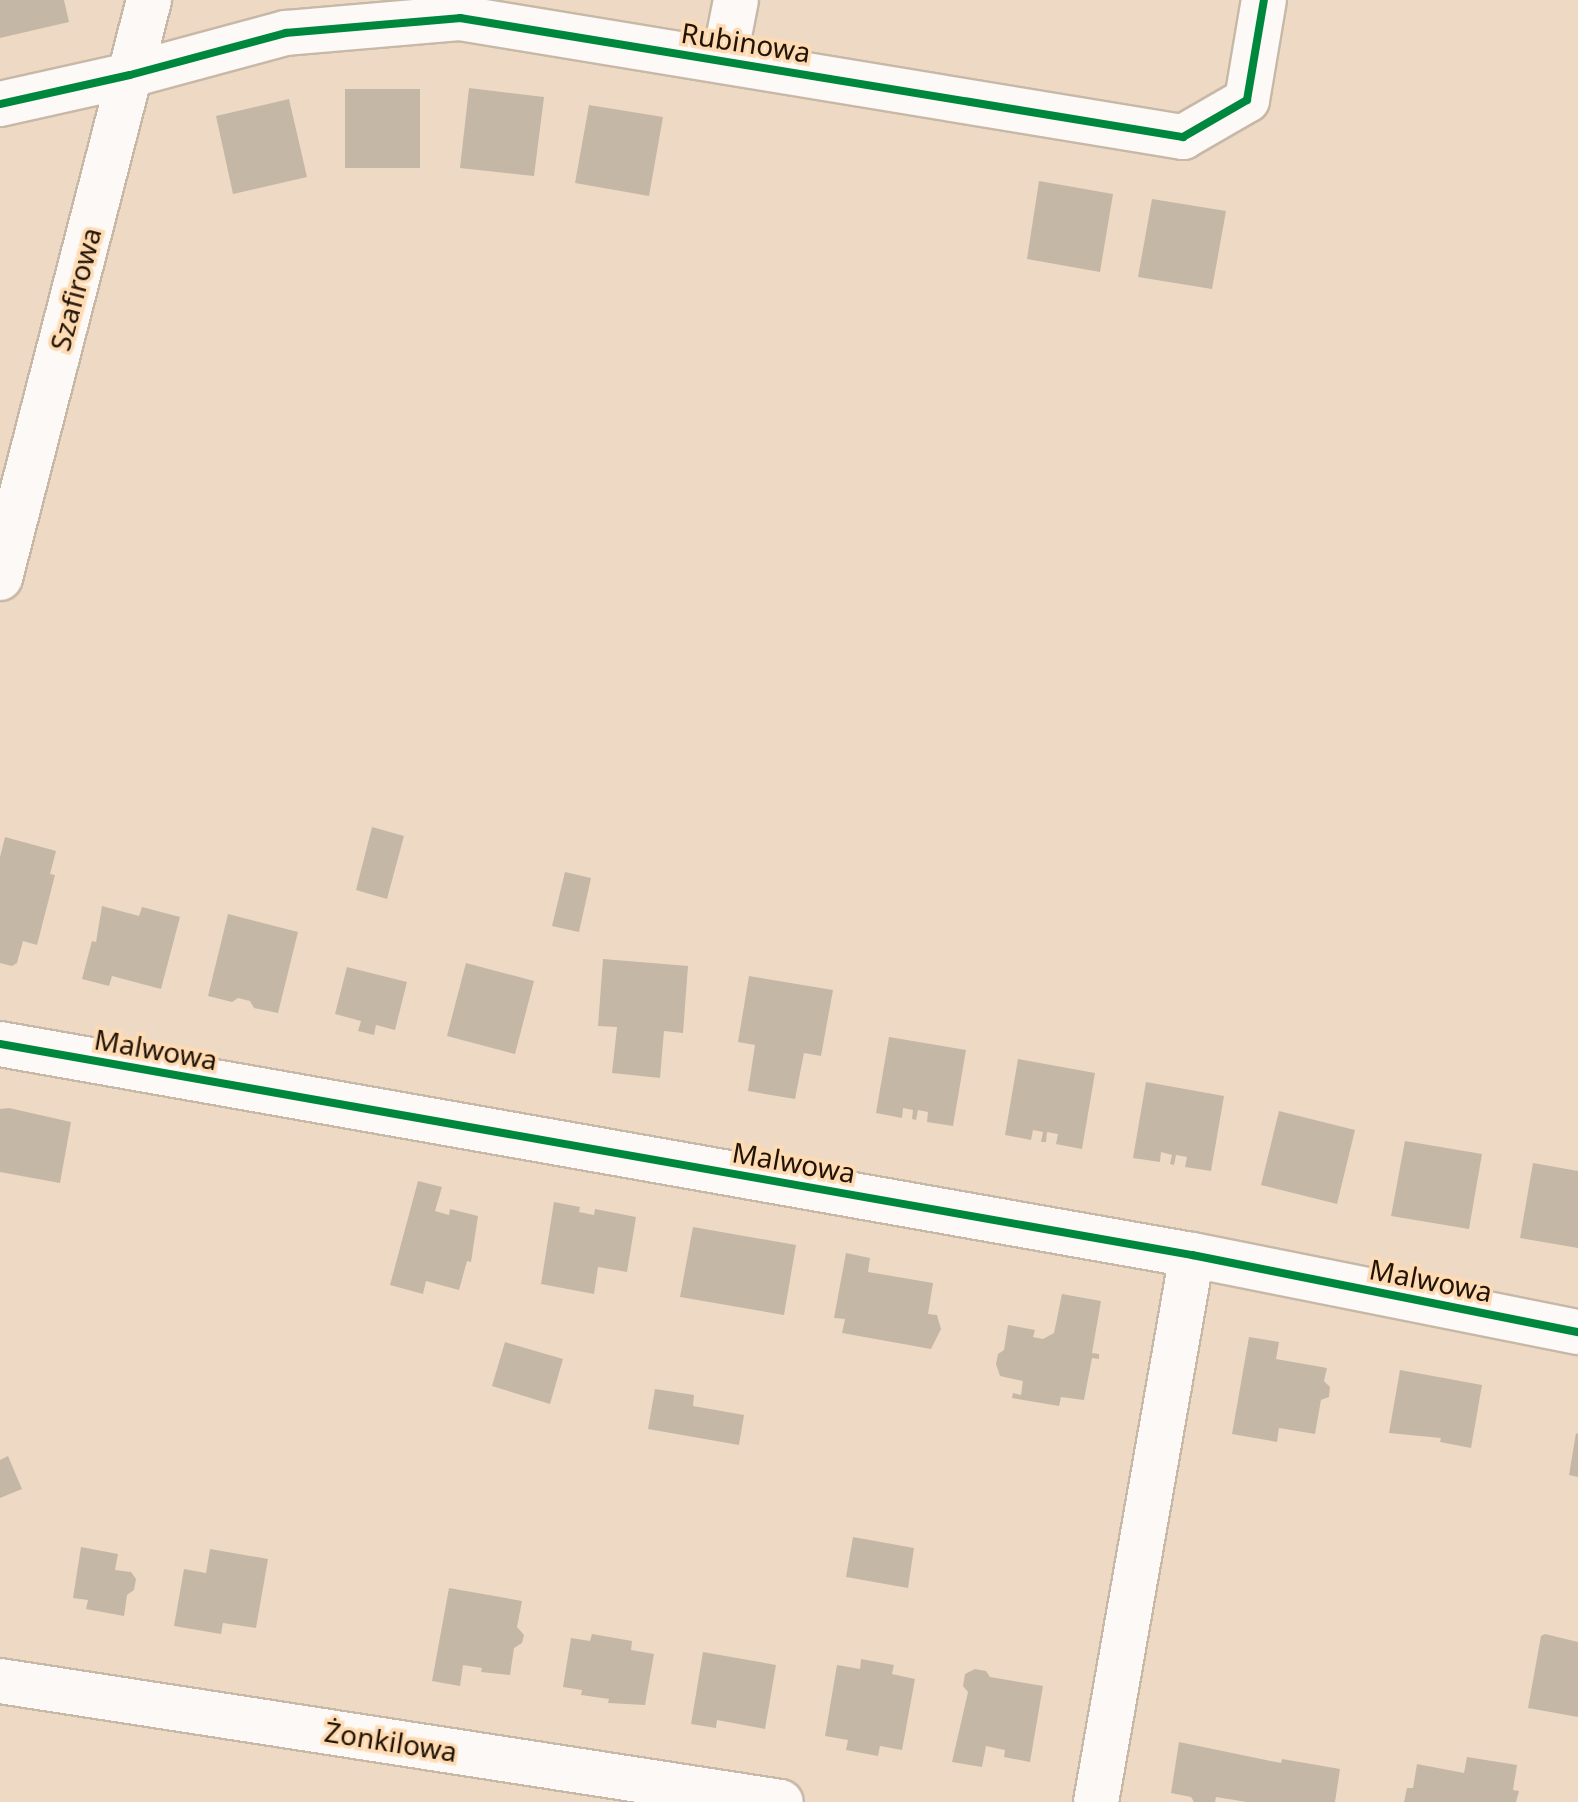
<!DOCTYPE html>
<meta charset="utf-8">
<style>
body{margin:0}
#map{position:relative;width:1578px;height:1802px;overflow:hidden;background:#eedac4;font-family:"Noto Sans",sans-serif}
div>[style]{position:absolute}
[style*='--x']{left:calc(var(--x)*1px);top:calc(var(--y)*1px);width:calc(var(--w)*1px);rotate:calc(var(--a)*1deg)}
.building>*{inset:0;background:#c4b7a5}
.roads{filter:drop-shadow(2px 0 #c7b8a7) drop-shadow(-2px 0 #c7b8a7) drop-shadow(0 2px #c7b8a7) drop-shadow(0 -2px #c7b8a7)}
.minor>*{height:44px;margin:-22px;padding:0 22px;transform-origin:22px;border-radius:22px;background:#fcf9f6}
.cycleway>*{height:8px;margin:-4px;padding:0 4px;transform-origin:4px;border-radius:4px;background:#00873e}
span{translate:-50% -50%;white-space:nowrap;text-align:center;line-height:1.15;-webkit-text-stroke:7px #ffdbb3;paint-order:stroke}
.street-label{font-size:28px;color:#211406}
</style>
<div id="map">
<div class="building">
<i style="clip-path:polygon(0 0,64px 0,69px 22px,0 38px)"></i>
<i style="clip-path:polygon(469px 88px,544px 97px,534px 176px,460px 168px)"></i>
<i style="clip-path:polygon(345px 89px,420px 89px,420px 168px,345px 168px)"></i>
<i style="clip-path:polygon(289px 99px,307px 177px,233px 194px,216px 116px)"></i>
<i style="clip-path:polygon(589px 105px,663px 117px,649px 196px,575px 183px)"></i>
<i style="clip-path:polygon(1039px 181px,1113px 194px,1100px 272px,1027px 259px)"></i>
<i style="clip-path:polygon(1152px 199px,1226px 211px,1212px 289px,1138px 277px)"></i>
<i style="clip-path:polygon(372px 827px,404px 836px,387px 899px,356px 890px)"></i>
<i style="clip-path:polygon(5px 837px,56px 851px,50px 874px,55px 875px,37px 945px,23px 941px,17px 963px,12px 966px,0 963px,0 857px)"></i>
<i style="clip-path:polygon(565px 872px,591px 878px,579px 932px,552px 926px)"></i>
<i style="clip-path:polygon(102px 906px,139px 916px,142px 907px,180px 917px,161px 989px,112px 976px,109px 986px,82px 979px,92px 941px,96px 942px)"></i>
<i style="clip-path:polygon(228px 914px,298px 932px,278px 1013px,254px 1008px,250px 1001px,238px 998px,232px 1002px,208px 996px)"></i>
<i style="clip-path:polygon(603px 959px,688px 966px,683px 1033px,664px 1031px,660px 1078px,612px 1073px,617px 1027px,598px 1026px)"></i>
<i style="clip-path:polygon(466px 963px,534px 981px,515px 1054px,447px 1036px)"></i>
<i style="clip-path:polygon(347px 967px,407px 982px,395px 1030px,376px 1025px,374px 1035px,358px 1031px,361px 1021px,335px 1014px)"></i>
<i style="clip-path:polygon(749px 976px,833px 990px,821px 1056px,804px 1053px,795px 1099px,748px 1091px,755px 1045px,738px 1042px)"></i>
<i style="clip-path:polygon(889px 1037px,966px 1050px,953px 1126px,927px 1122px,928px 1112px,918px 1110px,916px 1120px,912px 1119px,913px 1110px,903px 1108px,902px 1118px,876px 1113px)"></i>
<i style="clip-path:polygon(1018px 1059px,1095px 1073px,1082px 1149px,1056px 1144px,1058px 1134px,1047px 1132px,1046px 1142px,1041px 1142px,1043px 1132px,1033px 1130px,1031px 1140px,1005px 1135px)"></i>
<i style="clip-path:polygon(1146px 1082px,1224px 1096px,1211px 1171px,1185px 1167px,1187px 1157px,1176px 1155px,1174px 1165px,1170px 1164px,1172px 1155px,1161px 1152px,1160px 1162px,1133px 1158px)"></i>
<i style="clip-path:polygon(9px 1108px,71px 1122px,60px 1183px,0 1172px,0 1109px)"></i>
<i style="clip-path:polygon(1279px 1111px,1355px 1130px,1337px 1204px,1261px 1185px)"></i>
<i style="clip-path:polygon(1405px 1141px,1482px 1154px,1469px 1229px,1391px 1216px)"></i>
<i style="clip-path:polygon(1533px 1163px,1578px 1171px,1578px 1248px,1520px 1238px)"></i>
<i style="clip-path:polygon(418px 1181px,442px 1187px,435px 1211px,449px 1215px,450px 1209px,478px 1216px,471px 1262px,467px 1261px,459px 1290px,426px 1281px,423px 1294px,390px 1285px)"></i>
<i style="clip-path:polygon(554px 1202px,580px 1207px,579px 1212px,594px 1215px,595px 1209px,636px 1217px,627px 1272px,598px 1267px,594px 1294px,541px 1284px)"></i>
<i style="clip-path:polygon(693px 1227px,796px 1245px,784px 1315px,680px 1297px)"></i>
<i style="clip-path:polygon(846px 1253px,870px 1258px,868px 1272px,933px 1283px,928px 1314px,937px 1315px,941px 1329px,931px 1349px,842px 1333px,845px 1319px,834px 1318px)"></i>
<i style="clip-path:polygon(1062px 1294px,1101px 1301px,1092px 1353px,1099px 1354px,1099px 1359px,1092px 1358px,1084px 1400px,1061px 1397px,1059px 1406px,1012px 1398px,1013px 1393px,1021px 1395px,1023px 1381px,1000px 1376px,996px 1364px,998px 1354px,1004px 1350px,1008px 1325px,1035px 1330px,1033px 1337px,1043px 1339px,1054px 1333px)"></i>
<i style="clip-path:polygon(1249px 1337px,1279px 1342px,1276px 1359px,1327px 1368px,1324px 1381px,1330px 1387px,1329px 1397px,1321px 1400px,1315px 1434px,1279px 1428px,1277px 1442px,1232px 1434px)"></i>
<i style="clip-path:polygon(505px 1342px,563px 1359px,550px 1404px,492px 1386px)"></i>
<i style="clip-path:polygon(1400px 1370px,1482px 1385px,1471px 1448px,1440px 1442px,1441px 1438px,1389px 1433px)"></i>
<i style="clip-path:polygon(655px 1389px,694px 1395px,693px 1406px,744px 1415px,739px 1445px,648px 1429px)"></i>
<i style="clip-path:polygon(1576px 1433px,1578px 1434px,1578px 1477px,1569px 1475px)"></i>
<i style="clip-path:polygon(8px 1456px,22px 1489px,0 1498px,0 1460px)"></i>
<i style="clip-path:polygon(853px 1537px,914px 1548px,908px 1588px,846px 1577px)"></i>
<i style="clip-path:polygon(81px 1547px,118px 1554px,115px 1570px,131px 1572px,136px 1579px,134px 1590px,127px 1595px,124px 1616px,86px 1609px,88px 1600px,73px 1598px)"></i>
<i style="clip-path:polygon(210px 1549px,268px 1559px,256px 1628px,223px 1623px,221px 1634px,174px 1626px,184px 1569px,206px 1573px)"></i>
<i style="clip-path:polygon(449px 1588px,522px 1601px,517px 1627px,524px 1635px,522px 1643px,514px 1648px,510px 1675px,481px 1672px,482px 1668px,463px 1665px,460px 1686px,432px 1681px)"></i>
<i style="clip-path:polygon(592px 1634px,632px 1641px,631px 1650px,654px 1654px,645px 1705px,608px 1703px,609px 1699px,581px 1695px,582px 1690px,563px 1687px,571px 1638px,590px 1641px)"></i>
<i style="clip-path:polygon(1545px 1634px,1578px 1642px,1578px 1717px,1528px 1708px,1541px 1636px)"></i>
<i style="clip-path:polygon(703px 1652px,776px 1665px,765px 1729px,717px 1720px,716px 1728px,691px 1724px)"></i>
<i style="clip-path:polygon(861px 1659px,894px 1665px,892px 1674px,915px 1679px,902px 1750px,880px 1746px,878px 1756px,846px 1750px,848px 1740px,825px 1736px,837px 1665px,860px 1669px)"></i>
<i style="clip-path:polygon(975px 1669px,986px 1671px,990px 1677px,1043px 1686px,1030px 1762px,1004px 1757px,1005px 1750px,986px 1746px,982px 1767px,952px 1762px,968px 1692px,963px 1686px,965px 1674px)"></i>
<i style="clip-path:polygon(1179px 1742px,1281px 1763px,1282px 1759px,1340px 1769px,1335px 1802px,1247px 1802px,1216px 1797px,1215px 1802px,1194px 1802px,1191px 1797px,1171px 1793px)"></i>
<i style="clip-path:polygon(1467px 1757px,1517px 1765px,1513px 1790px,1519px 1791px,1516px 1802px,1404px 1802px,1407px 1788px,1413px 1788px,1417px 1764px,1464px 1773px)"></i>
</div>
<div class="roads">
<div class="minor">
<i style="--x:724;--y:61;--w:62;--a:-78.9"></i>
<i style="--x:0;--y:104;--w:133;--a:-12.6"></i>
<i style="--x:130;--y:75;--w:162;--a:-15.1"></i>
<i style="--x:286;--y:33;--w:175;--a:-4.9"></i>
<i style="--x:460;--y:18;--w:733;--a:9.35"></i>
<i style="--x:1183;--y:137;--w:74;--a:-30"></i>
<i style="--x:1247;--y:100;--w:101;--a:-80.4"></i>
<i style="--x:0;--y:578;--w:597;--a:-75.54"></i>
<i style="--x:0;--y:1044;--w:1211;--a:10.04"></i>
<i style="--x:1192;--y:1255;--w:394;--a:11.3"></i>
<i style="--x:0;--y:1681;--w:790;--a:8.81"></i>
<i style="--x:1096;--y:1802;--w:555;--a:-80.05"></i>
</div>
</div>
<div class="cycleway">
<i style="--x:0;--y:104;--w:133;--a:-12.6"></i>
<i style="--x:130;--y:75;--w:162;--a:-15.1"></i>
<i style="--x:286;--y:33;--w:175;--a:-4.9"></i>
<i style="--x:460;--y:18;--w:733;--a:9.35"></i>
<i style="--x:1183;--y:137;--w:74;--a:-30"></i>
<i style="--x:1247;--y:100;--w:101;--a:-80.4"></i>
<i style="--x:0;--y:1044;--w:1211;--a:10.04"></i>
<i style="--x:1192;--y:1255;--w:394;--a:11.3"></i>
</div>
<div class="street-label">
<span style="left:746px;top:42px;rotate:9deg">Rubinowa</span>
<span style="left:75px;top:289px;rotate:-75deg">Szafirowa</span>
<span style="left:156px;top:1049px;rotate:10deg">Malwowa</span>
<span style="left:794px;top:1162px;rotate:10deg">Malwowa</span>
<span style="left:1431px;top:1280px;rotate:11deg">Malwowa</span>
<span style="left:391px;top:1741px;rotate:9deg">Żonkilowa</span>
</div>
</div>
